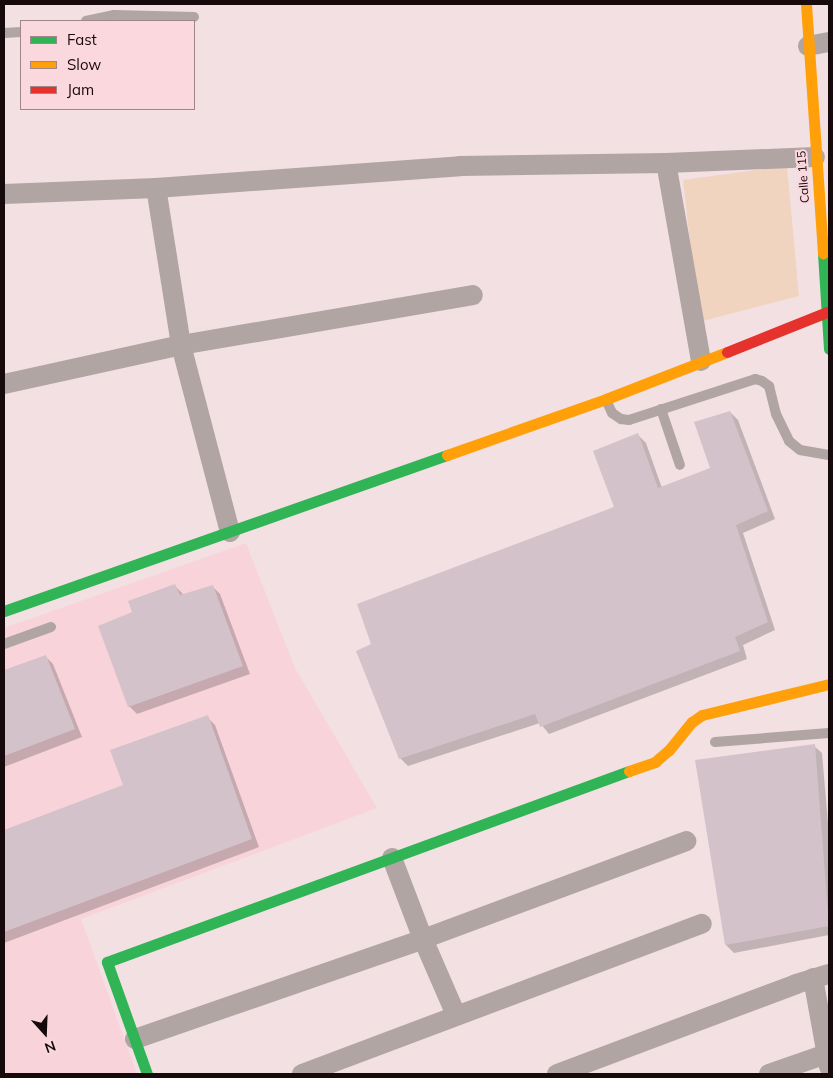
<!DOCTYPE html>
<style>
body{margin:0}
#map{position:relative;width:833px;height:1078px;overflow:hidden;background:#f2e0e3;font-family:Mulish,sans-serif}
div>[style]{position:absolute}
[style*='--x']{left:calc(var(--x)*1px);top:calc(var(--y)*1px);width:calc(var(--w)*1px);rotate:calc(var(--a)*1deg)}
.built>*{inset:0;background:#f8d4da}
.green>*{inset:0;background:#f1d4bf}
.shadow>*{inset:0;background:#0003}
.building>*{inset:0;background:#d4c2ca}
.lane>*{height:10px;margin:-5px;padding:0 5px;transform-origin:5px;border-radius:5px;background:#b0a5a3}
.street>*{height:20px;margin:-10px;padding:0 10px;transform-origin:10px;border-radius:10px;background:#b0a5a3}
.fast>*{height:11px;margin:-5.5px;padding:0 5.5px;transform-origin:5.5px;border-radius:5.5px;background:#30b455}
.slow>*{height:11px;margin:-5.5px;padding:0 5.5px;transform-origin:5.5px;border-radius:5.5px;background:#ff9f0a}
.jam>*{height:11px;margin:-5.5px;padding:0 5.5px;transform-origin:5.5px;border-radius:5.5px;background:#e5322d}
span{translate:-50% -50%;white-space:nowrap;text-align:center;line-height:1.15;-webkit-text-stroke:4px #fad8dd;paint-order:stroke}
.street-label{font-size:12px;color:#170a0c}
.frame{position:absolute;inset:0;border:5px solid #170a0c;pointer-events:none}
.legend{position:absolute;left:20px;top:20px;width:175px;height:90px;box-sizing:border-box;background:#fad8dd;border:1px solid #9f8689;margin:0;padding:6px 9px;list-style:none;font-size:15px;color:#170a0c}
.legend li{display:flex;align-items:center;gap:10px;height:25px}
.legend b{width:25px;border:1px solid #9f8689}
.north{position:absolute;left:20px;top:1008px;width:50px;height:50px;-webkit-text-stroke:4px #fad8dd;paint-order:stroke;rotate:160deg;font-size:14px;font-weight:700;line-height:20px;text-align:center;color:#170a0c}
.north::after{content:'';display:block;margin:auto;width:18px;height:22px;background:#170a0c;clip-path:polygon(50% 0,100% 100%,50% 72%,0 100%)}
</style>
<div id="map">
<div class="built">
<i style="clip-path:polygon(246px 543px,295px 668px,377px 808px,81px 919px,137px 1074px,4px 1074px,4px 628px)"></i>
</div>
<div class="green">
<i style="clip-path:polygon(787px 166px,799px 296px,699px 322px,683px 180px)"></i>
</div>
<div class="shadow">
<i style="clip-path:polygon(730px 412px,738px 420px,775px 519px,743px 533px,775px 630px,743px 645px,747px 659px,549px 734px,540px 723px,408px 766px,400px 758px,616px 508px,638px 435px,646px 443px,662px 488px,712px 468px)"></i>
<i style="clip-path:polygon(175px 586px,184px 595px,212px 586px,220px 594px,250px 674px,137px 714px,129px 706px,134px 612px)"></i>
<i style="clip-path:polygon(45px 656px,53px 664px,82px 737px,4px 767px,4px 671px)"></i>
<i style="clip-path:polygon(207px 717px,215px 725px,259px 847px,4px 943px,4px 831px,125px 786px)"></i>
<i style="clip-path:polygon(814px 746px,822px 753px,829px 835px,829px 935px,734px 953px,726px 945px)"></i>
</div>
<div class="building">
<i style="clip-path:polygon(730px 411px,768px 511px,736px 525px,768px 622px,735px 637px,740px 651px,540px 727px,535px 714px,399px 759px,356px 651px,371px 644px,357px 604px,614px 507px,593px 451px,638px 433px,658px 488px,710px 468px,694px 422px)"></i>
<i style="clip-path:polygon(175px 584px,180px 595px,213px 585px,243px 666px,128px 707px,98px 626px,132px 612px,128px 601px)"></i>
<i style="clip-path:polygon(46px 655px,75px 729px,4px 756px,4px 670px)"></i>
<i style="clip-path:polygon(208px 715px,252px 839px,4px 932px,4px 830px,123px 785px,110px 750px)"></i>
<i style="clip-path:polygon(815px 744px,829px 926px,725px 945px,695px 760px)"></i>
</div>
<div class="lane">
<i style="--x:86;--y:21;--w:29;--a:-12"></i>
<i style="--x:114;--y:15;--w:80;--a:1.4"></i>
<i style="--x:4;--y:33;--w:17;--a:-3"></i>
<i style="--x:606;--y:400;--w:14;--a:65"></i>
<i style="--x:612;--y:413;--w:11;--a:34"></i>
<i style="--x:621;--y:419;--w:8;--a:7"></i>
<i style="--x:629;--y:420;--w:133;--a:-18"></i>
<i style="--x:755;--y:379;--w:7;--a:16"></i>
<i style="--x:762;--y:381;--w:9;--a:36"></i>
<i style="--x:769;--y:386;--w:29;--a:76"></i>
<i style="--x:776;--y:414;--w:30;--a:64"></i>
<i style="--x:789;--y:441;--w:14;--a:39"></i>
<i style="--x:800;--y:450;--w:29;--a:10"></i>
<i style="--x:661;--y:409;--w:59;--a:71.3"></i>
<i style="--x:4;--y:644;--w:50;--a:-19.9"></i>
<i style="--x:715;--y:742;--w:114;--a:-4.5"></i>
</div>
<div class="street">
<i style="--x:808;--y:46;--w:21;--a:-11"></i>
<i style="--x:4;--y:194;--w:152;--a:-2.3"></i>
<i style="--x:701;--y:361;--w:201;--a:-100"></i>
<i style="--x:666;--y:163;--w:149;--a:-2.3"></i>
<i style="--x:4;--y:384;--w:181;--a:-12.4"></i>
<i style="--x:181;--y:345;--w:296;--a:-9.7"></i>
<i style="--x:230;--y:532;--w:193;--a:-104.7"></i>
<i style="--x:181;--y:345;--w:159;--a:-99"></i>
<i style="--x:156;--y:188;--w:305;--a:-4.1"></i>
<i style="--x:460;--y:166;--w:206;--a:-0.8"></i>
<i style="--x:392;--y:858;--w:87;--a:69.1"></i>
<i style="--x:423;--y:939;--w:83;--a:66.5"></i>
<i style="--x:813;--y:978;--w:90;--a:79.8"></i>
<i style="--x:135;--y:1039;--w:305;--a:-19.1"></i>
<i style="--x:423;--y:939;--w:281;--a:-20.4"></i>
<i style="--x:302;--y:1074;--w:427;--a:-20.6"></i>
<i style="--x:557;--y:1074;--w:255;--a:-20.6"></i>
<i style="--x:796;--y:984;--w:34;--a:-17"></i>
<i style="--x:769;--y:1074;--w:64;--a:-19.3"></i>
</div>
<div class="fast">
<i style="--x:823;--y:253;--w:96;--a:86.4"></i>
<i style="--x:4;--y:611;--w:470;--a:-19.4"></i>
<i style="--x:147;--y:1074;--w:119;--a:-109.7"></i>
<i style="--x:107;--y:962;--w:556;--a:-20.1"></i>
</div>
<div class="slow">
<i style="--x:806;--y:4;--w:250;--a:86.1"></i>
<i style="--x:447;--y:455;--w:169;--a:-19.4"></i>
<i style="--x:606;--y:399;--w:130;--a:-21.2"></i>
<i style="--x:629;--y:771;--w:28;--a:-19"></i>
<i style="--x:655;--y:762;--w:18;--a:-41"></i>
<i style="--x:669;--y:750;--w:36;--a:-51"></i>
<i style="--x:692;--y:722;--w:12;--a:-35"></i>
<i style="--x:702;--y:715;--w:131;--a:-13.7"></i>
</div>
<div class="jam">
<i style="--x:727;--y:352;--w:108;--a:-21.8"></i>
</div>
<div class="street-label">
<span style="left:803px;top:177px;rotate:-94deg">Calle 115</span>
</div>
<div class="frame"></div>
<ul class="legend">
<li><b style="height:6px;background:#30b455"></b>Fast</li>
<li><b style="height:6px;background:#ff9f0a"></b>Slow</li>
<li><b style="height:6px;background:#e5322d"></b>Jam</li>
</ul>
<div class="north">N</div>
</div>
